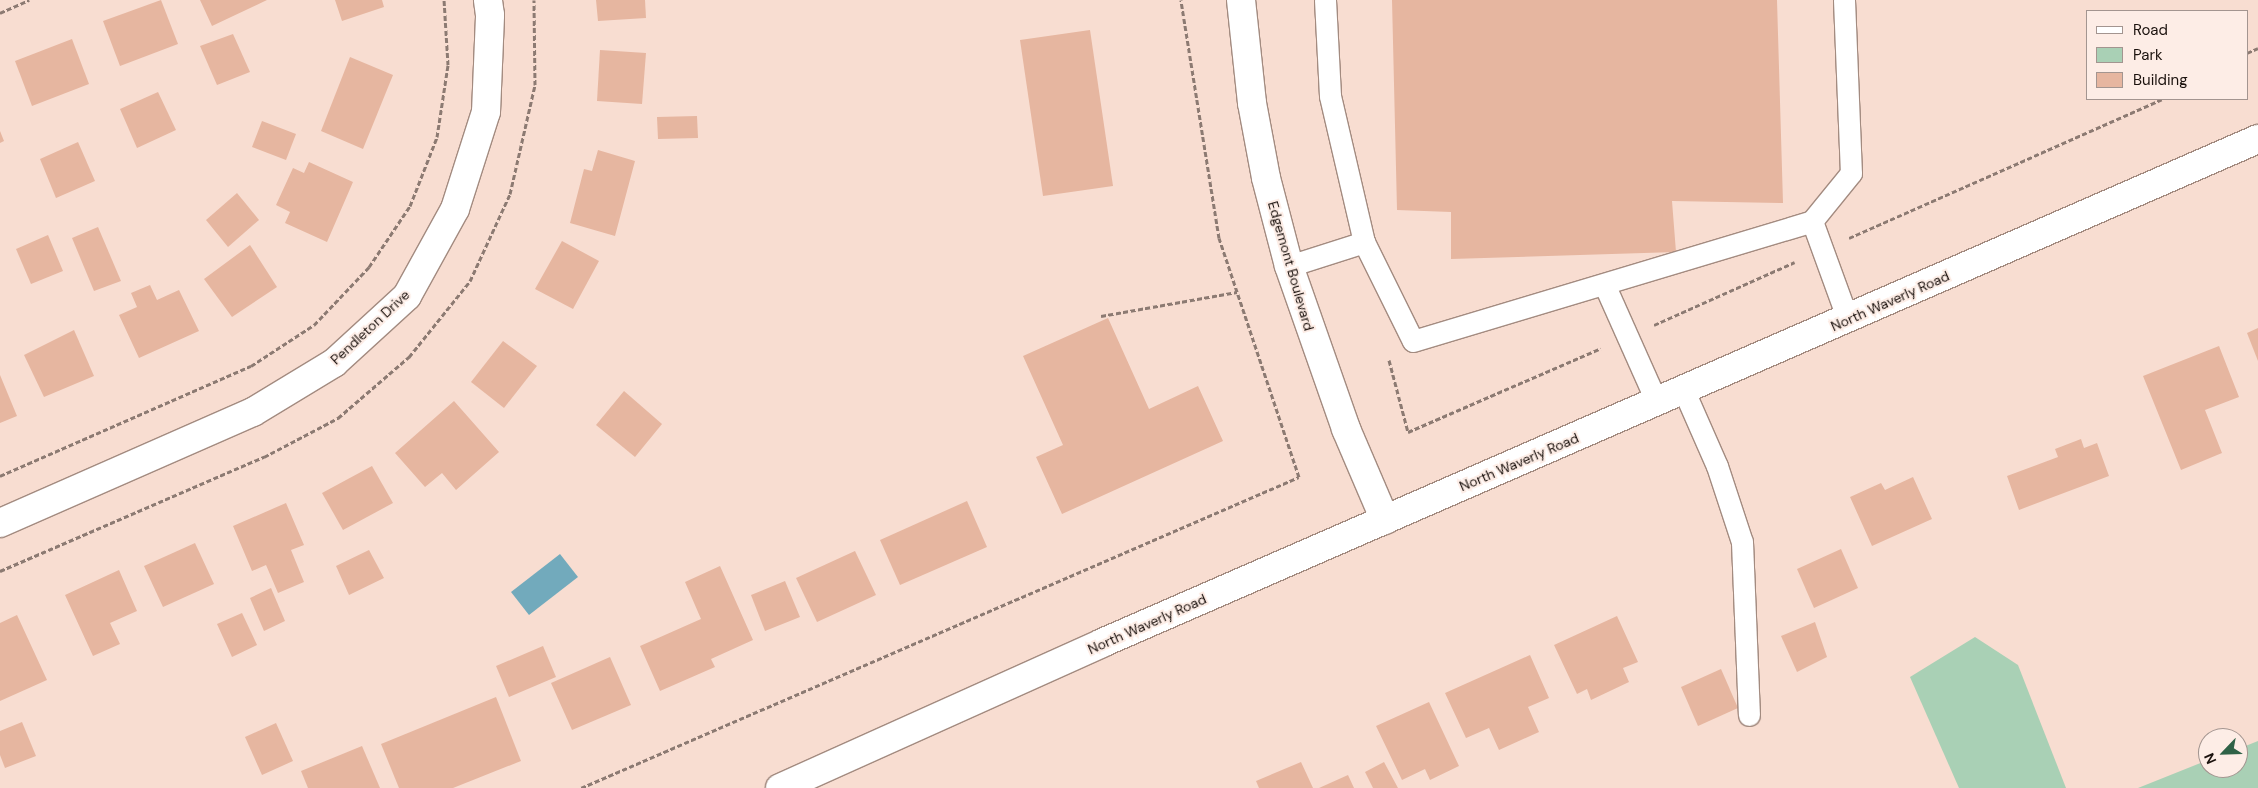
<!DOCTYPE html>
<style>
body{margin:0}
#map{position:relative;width:2258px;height:788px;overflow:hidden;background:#f8ddd1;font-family:"DM Sans",sans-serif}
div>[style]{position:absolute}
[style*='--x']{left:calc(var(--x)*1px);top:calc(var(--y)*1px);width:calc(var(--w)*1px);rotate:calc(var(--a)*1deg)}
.green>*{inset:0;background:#a9d0b5}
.water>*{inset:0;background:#72aabc}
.building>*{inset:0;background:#e6b6a0}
.path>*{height:3px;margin-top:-1.5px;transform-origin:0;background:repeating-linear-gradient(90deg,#8c7a72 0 5px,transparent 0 7.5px)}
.roads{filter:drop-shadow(1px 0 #a38b80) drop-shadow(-1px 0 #a38b80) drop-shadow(0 1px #a38b80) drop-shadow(0 -1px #a38b80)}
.service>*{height:21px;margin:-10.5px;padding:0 10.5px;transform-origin:10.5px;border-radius:10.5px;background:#fff}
.minor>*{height:28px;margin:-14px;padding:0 14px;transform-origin:14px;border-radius:14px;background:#fff}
.secondary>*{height:28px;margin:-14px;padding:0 14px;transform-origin:14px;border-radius:14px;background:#fff}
span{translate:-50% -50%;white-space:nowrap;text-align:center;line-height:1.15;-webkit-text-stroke:4px #fdede6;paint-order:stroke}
.street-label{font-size:14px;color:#1b120e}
.legend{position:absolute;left:2086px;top:10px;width:162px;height:90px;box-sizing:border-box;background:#fdede6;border:1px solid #a39590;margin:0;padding:6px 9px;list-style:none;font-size:15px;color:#1b120e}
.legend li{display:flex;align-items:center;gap:10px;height:25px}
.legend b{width:25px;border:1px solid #a39590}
.north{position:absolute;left:2198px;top:728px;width:50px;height:50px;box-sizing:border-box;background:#fdede6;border:1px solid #a39590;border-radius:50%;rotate:246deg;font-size:14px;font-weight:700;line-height:20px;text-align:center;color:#1b120e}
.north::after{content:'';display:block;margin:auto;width:18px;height:22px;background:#2f6247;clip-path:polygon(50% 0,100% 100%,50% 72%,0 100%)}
</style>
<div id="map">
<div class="green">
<i style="clip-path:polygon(1975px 637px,2018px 665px,2066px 788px,1959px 788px,1910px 677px)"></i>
<i style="clip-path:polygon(2258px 741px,2258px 788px,2138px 788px,2208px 760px,2208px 768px,2238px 768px,2238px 749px)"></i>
</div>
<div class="water">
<i style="clip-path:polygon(560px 554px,578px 577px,529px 615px,511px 592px)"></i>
</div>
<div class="building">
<i style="clip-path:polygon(161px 0,178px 44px,120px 66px,103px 21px)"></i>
<i style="clip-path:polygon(200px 0,267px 0,212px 26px)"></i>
<i style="clip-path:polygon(335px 0,382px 0,384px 7px,342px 21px)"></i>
<i style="clip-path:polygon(596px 0,645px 0,646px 18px,598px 21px)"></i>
<i style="clip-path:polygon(1392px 0,1777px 0,1783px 203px,1672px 201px,1676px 252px,1451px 259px,1451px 212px,1397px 210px)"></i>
<i style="clip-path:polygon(1090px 30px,1113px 186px,1043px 196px,1020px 40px)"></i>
<i style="clip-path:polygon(233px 34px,250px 72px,217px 85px,200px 46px)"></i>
<i style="clip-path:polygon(72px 39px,89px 84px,32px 106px,15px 61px)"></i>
<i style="clip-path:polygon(600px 50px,646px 53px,642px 104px,597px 101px)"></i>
<i style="clip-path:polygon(350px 57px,393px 75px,363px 149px,321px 131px)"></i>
<i style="clip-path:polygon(158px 92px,176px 130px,137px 148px,120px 109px)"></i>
<i style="clip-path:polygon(697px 116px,698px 138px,658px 139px,657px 117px)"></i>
<i style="clip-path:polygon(262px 121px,296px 134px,286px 160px,252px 147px)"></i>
<i style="clip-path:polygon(0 131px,4px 141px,0 143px)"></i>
<i style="clip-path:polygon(78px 142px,95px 181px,56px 198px,40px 159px)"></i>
<i style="clip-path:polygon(598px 150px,635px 161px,615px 236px,570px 223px,584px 169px,592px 171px)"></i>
<i style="clip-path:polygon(309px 162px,353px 182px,327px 242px,285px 223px,290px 212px,276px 205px,293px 168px,304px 173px)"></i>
<i style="clip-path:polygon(237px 193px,259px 220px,228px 247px,206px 220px)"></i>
<i style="clip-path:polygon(98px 227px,121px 281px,94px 291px,72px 238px)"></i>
<i style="clip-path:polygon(48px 235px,63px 271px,31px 284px,16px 249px)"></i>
<i style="clip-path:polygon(562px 241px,599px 261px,573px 309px,535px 289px)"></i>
<i style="clip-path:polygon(250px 245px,277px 287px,232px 317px,204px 279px)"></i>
<i style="clip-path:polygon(150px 285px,157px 300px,179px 290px,199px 331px,139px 358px,119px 315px,137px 307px,131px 293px)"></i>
<i style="clip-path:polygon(1108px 318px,1149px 409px,1198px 386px,1223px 441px,1062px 514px,1036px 457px,1063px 445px,1023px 356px)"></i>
<i style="clip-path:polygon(2258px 328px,2258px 361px,2247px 333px)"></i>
<i style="clip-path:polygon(74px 330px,94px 376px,44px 397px,24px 355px)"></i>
<i style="clip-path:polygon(503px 341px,537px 366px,504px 408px,471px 382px)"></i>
<i style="clip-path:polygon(2219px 346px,2239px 397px,2205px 410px,2222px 453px,2181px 470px,2143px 376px)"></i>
<i style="clip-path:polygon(0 375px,17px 416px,0 423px)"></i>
<i style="clip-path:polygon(624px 391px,662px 424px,635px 457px,596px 425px)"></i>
<i style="clip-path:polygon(454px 401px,499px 452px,456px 490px,442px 473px,425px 487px,395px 453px)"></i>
<i style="clip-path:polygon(2081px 439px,2084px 448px,2097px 443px,2109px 476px,2019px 510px,2007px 476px,2058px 457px,2055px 449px)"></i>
<i style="clip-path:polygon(372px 466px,393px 503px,343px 530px,322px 493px)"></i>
<i style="clip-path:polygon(1913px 477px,1932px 519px,1872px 546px,1850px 497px,1881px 483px,1885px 490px)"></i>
<i style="clip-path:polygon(967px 501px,987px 547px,900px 585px,880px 540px)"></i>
<i style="clip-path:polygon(286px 503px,304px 545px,291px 550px,304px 582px,278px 593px,266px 565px,252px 571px,233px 526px)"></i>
<i style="clip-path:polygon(195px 543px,214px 584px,163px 607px,144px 566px)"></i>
<i style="clip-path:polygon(1841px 549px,1858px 588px,1814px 608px,1797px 569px)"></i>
<i style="clip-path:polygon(369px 550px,384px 578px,349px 595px,336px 566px)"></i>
<i style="clip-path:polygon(855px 551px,876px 595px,817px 622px,796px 578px)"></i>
<i style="clip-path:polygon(720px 566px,753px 640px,711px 659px,715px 667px,660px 691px,640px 646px,701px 619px,685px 582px)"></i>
<i style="clip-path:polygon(119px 570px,137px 611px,110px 623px,120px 644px,93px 656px,65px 595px)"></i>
<i style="clip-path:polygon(785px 581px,800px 617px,765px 631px,751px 595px)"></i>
<i style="clip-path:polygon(271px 588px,285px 621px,264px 631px,250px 598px)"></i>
<i style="clip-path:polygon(242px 613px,257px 645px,232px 657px,217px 624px)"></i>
<i style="clip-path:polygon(17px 615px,47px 680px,0 701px,0 623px)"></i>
<i style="clip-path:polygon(1617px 616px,1638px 662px,1623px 668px,1629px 682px,1591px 700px,1587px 689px,1577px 694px,1554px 645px)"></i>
<i style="clip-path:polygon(1815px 622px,1827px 657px,1797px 672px,1781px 636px)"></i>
<i style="clip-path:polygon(543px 646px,556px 677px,509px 697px,496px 666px)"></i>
<i style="clip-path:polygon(1530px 655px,1549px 698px,1528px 707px,1539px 732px,1499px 750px,1489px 728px,1466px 738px,1445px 693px)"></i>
<i style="clip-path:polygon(610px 657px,631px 705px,572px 730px,551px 683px)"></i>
<i style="clip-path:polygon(1721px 669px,1738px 708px,1698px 726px,1681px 687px)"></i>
<i style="clip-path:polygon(496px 697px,521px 761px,453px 788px,399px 788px,381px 744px)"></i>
<i style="clip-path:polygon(1429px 702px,1459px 766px,1430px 780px,1425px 769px,1402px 780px,1376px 726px)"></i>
<i style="clip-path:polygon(22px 722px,36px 756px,5px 768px,0 755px,0 731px)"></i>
<i style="clip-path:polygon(276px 723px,293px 761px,262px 775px,245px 737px)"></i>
<i style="clip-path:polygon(362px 746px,380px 788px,308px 788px,301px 771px)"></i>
<i style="clip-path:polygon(1301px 762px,1313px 788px,1259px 788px,1256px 781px)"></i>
<i style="clip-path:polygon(1384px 762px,1398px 788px,1373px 788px,1365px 772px)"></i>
<i style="clip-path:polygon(1348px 775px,1354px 788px,1319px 788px)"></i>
</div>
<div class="path">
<i style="--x:0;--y:13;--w:32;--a:-24"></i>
<i style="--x:2247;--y:53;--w:12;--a:-24"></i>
<i style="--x:1849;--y:238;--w:342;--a:-23.9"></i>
<i style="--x:1101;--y:316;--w:138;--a:-10"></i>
<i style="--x:1654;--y:325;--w:154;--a:-24.1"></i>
<i style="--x:1389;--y:360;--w:74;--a:75.2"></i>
<i style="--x:1408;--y:432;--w:210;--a:-23.5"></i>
<i style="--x:0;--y:476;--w:274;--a:-23.7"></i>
<i style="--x:251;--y:366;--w:75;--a:-33.1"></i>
<i style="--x:314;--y:325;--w:80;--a:-46.5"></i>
<i style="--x:369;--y:267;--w:73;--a:-56.1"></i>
<i style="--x:410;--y:206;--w:74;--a:-68.6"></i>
<i style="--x:437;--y:137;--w:73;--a:-81.3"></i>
<i style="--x:448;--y:65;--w:65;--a:-93.5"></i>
<i style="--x:0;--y:571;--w:288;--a:-23.4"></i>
<i style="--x:264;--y:457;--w:84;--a:-27.8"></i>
<i style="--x:338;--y:418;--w:94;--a:-40.7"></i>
<i style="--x:409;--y:357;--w:97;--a:-51.2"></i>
<i style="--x:470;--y:281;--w:96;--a:-65.3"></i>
<i style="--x:510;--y:194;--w:112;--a:-77.1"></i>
<i style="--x:535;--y:85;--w:85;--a:-90.7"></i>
<i style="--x:581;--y:788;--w:782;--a:-23.42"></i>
<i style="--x:1299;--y:477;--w:252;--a:-108.5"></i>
<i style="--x:1219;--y:238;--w:241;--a:-99.1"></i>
</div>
<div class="roads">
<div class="service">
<i style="--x:1325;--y:0;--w:96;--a:87"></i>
<i style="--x:1330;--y:96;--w:150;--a:76.9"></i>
<i style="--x:1364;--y:242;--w:110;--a:63.7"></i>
<i style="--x:1413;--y:341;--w:417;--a:-16.7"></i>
<i style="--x:1844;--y:0;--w:173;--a:87.7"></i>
<i style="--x:1851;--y:173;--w:62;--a:129.1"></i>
<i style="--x:1812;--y:221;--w:105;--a:70"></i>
<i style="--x:1289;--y:266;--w:79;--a:-17.7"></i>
<i style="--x:1605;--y:286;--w:128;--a:66"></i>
<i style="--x:1684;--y:391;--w:82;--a:66.3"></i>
<i style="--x:1717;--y:466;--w:80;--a:71.8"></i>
<i style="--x:1742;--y:542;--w:173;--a:87.7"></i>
</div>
<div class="minor">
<i style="--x:1241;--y:0;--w:104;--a:83.9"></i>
<i style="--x:1252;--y:103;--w:76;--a:79.4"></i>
<i style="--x:1266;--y:178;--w:91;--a:75.4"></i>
<i style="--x:1289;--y:266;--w:173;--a:70.7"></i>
<i style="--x:1346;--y:429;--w:99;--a:66.8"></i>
<i style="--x:0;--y:523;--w:276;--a:-23.7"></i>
<i style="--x:253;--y:412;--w:95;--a:-31.2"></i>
<i style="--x:334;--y:363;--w:99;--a:-42.5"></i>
<i style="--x:407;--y:296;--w:99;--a:-61.1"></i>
<i style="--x:455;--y:209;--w:102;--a:-72.3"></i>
<i style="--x:486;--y:112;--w:97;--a:-87.6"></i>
<i style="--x:490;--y:15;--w:15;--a:-98"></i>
</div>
<div class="secondary">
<i style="--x:780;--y:788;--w:353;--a:-24.2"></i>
<i style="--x:1102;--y:643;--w:1261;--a:-23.56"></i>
</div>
</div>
<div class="street-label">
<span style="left:1291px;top:266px;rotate:74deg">Edgemont Boulevard</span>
<span style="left:1890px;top:301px;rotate:-24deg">North Waverly Road</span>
<span style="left:370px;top:327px;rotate:-43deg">Pendleton Drive</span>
<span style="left:1519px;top:462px;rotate:-23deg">North Waverly Road</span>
<span style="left:1147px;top:624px;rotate:-24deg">North Waverly Road</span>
</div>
<ul class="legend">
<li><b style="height:6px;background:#fff"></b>Road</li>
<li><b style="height:14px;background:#a9d0b5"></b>Park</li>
<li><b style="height:14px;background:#e6b6a0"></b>Building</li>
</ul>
<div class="north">N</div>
</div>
